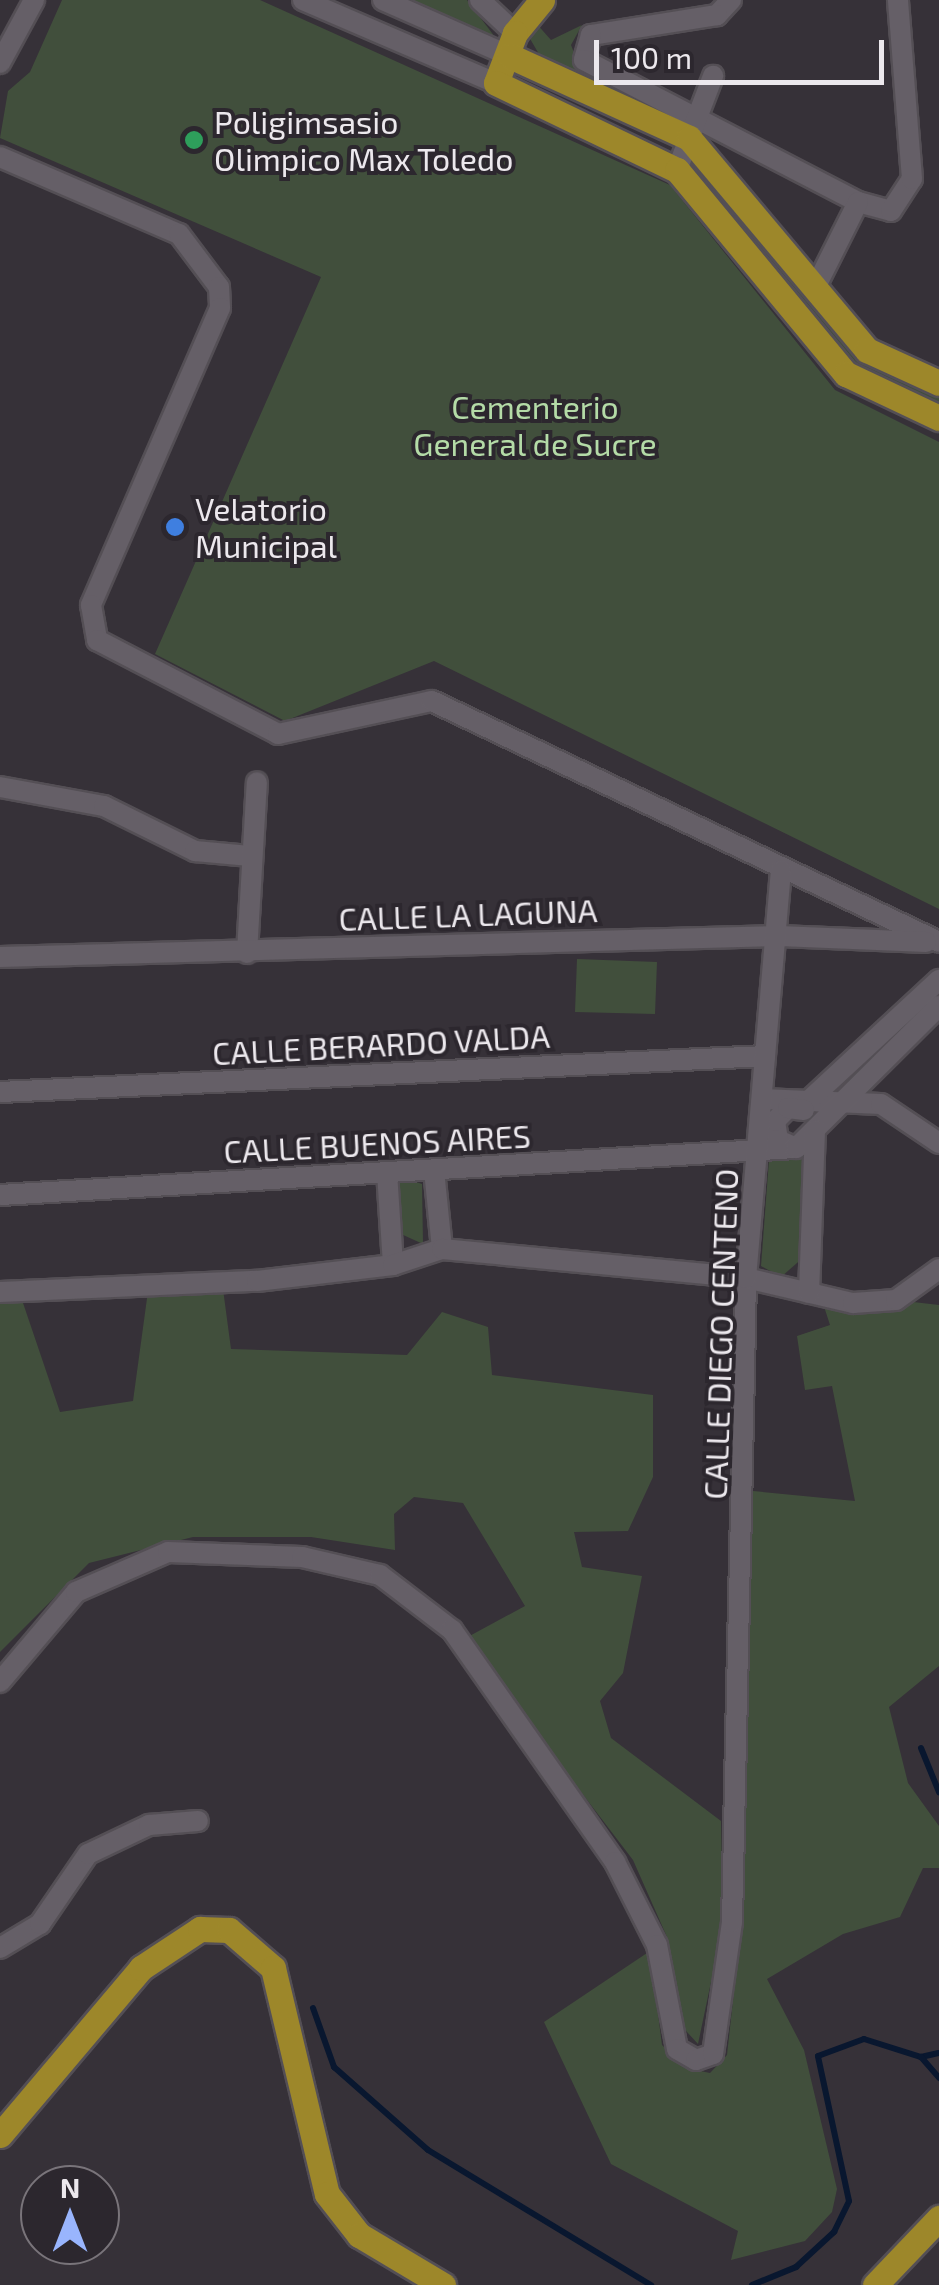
<!DOCTYPE html>
<style>
body{margin:0}
#map{position:relative;width:939px;height:2285px;overflow:hidden;background:#363138;font-family:"Exo 2",sans-serif}
div>[style]{position:absolute}
[style*='--x']{left:calc(var(--x)*1px);top:calc(var(--y)*1px);width:calc(var(--w)*1px);rotate:calc(var(--a)*1deg)}
.green>*{inset:0;background:#414f3c}
.stream>*{height:6px;margin:-3px;padding:0 3px;transform-origin:3px;border-radius:3px;background:#09172f}
.roads{filter:drop-shadow(2px 0 #544f55) drop-shadow(-2px 0 #544f55) drop-shadow(0 2px #544f55) drop-shadow(0 -2px #544f55)}
.minor>*{height:20px;margin:-10px;padding:0 10px;transform-origin:10px;border-radius:10px;background:#655f67}
.major>*{height:25px;margin:-12.5px;padding:0 12.5px;transform-origin:12.5px;border-radius:12.5px;background:#9d872a}
.dots>*{width:28px;height:28px;translate:-50% -50%;box-sizing:border-box;border:5px solid #2c272e;border-radius:50%}
span{translate:-50% -50%;white-space:nowrap;text-align:center;line-height:1.15;-webkit-text-stroke:8px #2c272e;paint-order:stroke}
.poi-label{font-size:32px;color:#ece8ed}
.left{translate:0 -50%;text-align:left}
.park-label{font-size:32px;color:#b4dba7}
.street-label{font-size:32px;color:#ece8ed}
.north{position:absolute;left:20px;top:2165px;width:100px;height:100px;box-sizing:border-box;background:#2c272e;border:2px solid #79747a;border-radius:50%;rotate:0deg;font-size:28px;font-weight:700;line-height:40px;text-align:center;color:#ece8ed}
.north::after{content:'';display:block;margin:auto;width:35px;height:45px;background:#99b5fd;clip-path:polygon(50% 0,100% 100%,50% 72%,0 100%)}
.scale{position:absolute;left:594px;top:40px;width:290px;height:45px;box-sizing:border-box;border:5px solid #ece8ed;border-top:0;padding-left:12px;font-size:30px;line-height:35px;white-space:nowrap;color:#ece8ed;-webkit-text-stroke:8px #2c272e;paint-order:stroke}
</style>
<div id="map">
<div class="green">
<i style="clip-path:polygon(62px 0,260px 0,670px 185px,835px 390px,939px 442px,939px 909px,434px 661px,285px 721px,155px 654px,321px 277px,0 138px,8px 91px,30px 72px)"></i>
<i style="clip-path:polygon(407px 0,467px 0,498px 41px)"></i>
<i style="clip-path:polygon(535px 22px,551px 40px,582px 25px,571px 45px,580px 68px,688px 118px,684px 125px,543px 61px,529px 37px)"></i>
<i style="clip-path:polygon(697px 171px,707px 171px,851px 352px,939px 394px,939px 410px,858px 372px)"></i>
<i style="clip-path:polygon(577px 959px,657px 962px,655px 1014px,575px 1012px)"></i>
<i style="clip-path:polygon(809px 1158px,805px 1256px,781px 1277px,761px 1266px,769px 1160px)"></i>
<i style="clip-path:polygon(404px 1178px,422px 1184px,423px 1244px,401px 1234px,396px 1185px)"></i>
<i style="clip-path:polygon(223px 1289px,231px 1349px,407px 1355px,442px 1312px,488px 1327px,492px 1375px,653px 1395px,653px 1477px,628px 1531px,574px 1532px,582px 1567px,642px 1576px,623px 1673px,600px 1701px,611px 1738px,721px 1821px,723px 1925px,698px 2044px,676px 2020px,667px 1937px,633px 1860px,464px 1639px,525px 1606px,463px 1503px,414px 1497px,394px 1514px,395px 1550px,311px 1537px,193px 1537px,89px 1563px,0 1652px,0 1300px,22px 1300px,60px 1412px,133px 1401px,148px 1291px)"></i>
<i style="clip-path:polygon(819px 1291px,939px 1305px,939px 1666px,889px 1707px,908px 1783px,939px 1826px,939px 1868px,923px 1868px,900px 1917px,843px 1934px,767px 1979px,804px 2050px,837px 2189px,832px 2212px,805px 2241px,731px 2260px,738px 2231px,611px 2164px,544px 2022px,650px 1951px,662px 2045px,686px 2068px,710px 2073px,727px 2055px,740px 1936px,753px 1491px,855px 1501px,832px 1386px,805px 1390px,797px 1336px,830px 1325px)"></i>
</div>
<div class="stream">
<i style="--x:921;--y:1748;--w:48;--a:67.8"></i>
<i style="--x:313;--y:2008;--w:63;--a:70.4"></i>
<i style="--x:334;--y:2067;--w:125;--a:41.4"></i>
<i style="--x:428;--y:2150;--w:261;--a:31.2"></i>
<i style="--x:921;--y:2057;--w:18;--a:-13"></i>
<i style="--x:752;--y:2285;--w:48;--a:-22.2"></i>
<i style="--x:796;--y:2267;--w:52;--a:-42.6"></i>
<i style="--x:834;--y:2232;--w:34;--a:-64"></i>
<i style="--x:849;--y:2201;--w:148;--a:-102.1"></i>
<i style="--x:818;--y:2056;--w:49;--a:-20.3"></i>
<i style="--x:864;--y:2039;--w:60;--a:17.5"></i>
<i style="--x:921;--y:2057;--w:28;--a:49"></i>
</div>
<div class="roads">
<div class="minor">
<i style="--x:303;--y:0;--w:210;--a:23.3"></i>
<i style="--x:383;--y:0;--w:139;--a:23.8"></i>
<i style="--x:480;--y:0;--w:48;--a:43.3"></i>
<i style="--x:731;--y:0;--w:21;--a:133"></i>
<i style="--x:717;--y:15;--w:128;--a:171"></i>
<i style="--x:591;--y:35;--w:26;--a:106"></i>
<i style="--x:584;--y:60;--w:309;--a:27.4"></i>
<i style="--x:858;--y:202;--w:34;--a:15"></i>
<i style="--x:891;--y:211;--w:38;--a:-57"></i>
<i style="--x:912;--y:179;--w:180;--a:-94.5"></i>
<i style="--x:0;--y:63;--w:72;--a:-61.6"></i>
<i style="--x:0;--y:157;--w:195;--a:23.3"></i>
<i style="--x:179;--y:234;--w:66;--a:53"></i>
<i style="--x:219;--y:287;--w:21;--a:87"></i>
<i style="--x:220;--y:308;--w:324;--a:113.5"></i>
<i style="--x:91;--y:605;--w:36;--a:80"></i>
<i style="--x:97;--y:640;--w:204;--a:27.4"></i>
<i style="--x:278;--y:734;--w:157;--a:-12.1"></i>
<i style="--x:432;--y:701;--w:561;--a:25.42"></i>
<i style="--x:677;--y:170;--w:101;--a:-69"></i>
<i style="--x:815;--y:288;--w:96;--a:-63.4"></i>
<i style="--x:0;--y:787;--w:106;--a:10.4"></i>
<i style="--x:104;--y:806;--w:102;--a:26.3"></i>
<i style="--x:195;--y:851;--w:55;--a:5.2"></i>
<i style="--x:247;--y:953;--w:171;--a:-86.7"></i>
<i style="--x:0;--y:957;--w:779;--a:-1.54"></i>
<i style="--x:779;--y:936;--w:147;--a:2.3"></i>
<i style="--x:0;--y:1092;--w:766;--a:-2.69"></i>
<i style="--x:762;--y:1099;--w:119;--a:2.4"></i>
<i style="--x:881;--y:1104;--w:70;--a:33.9"></i>
<i style="--x:805;--y:1104;--w:183;--a:-42.8"></i>
<i style="--x:796;--y:1148;--w:20;--a:-156"></i>
<i style="--x:778;--y:1140;--w:19;--a:-99"></i>
<i style="--x:775;--y:1121;--w:18;--a:-45"></i>
<i style="--x:788;--y:1108;--w:16;--a:7"></i>
<i style="--x:434;--y:1170;--w:79;--a:84.2"></i>
<i style="--x:387;--y:1172;--w:93;--a:86.3"></i>
<i style="--x:0;--y:1195;--w:797;--a:-3.38"></i>
<i style="--x:796;--y:1148;--w:202;--a:-44.8"></i>
<i style="--x:0;--y:1292;--w:257;--a:-2.5"></i>
<i style="--x:257;--y:1281;--w:137;--a:-6.7"></i>
<i style="--x:393;--y:1265;--w:52;--a:-18.1"></i>
<i style="--x:442;--y:1249;--w:305;--a:5.4"></i>
<i style="--x:746;--y:1278;--w:110;--a:13.2"></i>
<i style="--x:853;--y:1303;--w:43;--a:-4"></i>
<i style="--x:896;--y:1300;--w:53;--a:-35.8"></i>
<i style="--x:809;--y:1293;--w:163;--a:-87.9"></i>
<i style="--x:0;--y:1682;--w:118;--a:-49.8"></i>
<i style="--x:76;--y:1592;--w:100;--a:-23.5"></i>
<i style="--x:168;--y:1552;--w:134;--a:2.1"></i>
<i style="--x:302;--y:1557;--w:80;--a:13"></i>
<i style="--x:380;--y:1575;--w:91;--a:37.4"></i>
<i style="--x:452;--y:1630;--w:284;--a:54.9"></i>
<i style="--x:615;--y:1862;--w:93;--a:63.2"></i>
<i style="--x:657;--y:1945;--w:106;--a:79.1"></i>
<i style="--x:677;--y:2049;--w:22;--a:30"></i>
<i style="--x:696;--y:2060;--w:18;--a:-19"></i>
<i style="--x:713;--y:2054;--w:133;--a:-81.8"></i>
<i style="--x:732;--y:1922;--w:644;--a:-88.75"></i>
<i style="--x:746;--y:1278;--w:409;--a:-85.1"></i>
<i style="--x:0;--y:1948;--w:47;--a:-31"></i>
<i style="--x:40;--y:1924;--w:85;--a:-55.6"></i>
<i style="--x:88;--y:1854;--w:68;--a:-25.4"></i>
<i style="--x:149;--y:1825;--w:49;--a:-4.7"></i>
</div>
<div class="major">
<i style="--x:542;--y:0;--w:43;--a:129.3"></i>
<i style="--x:515;--y:33;--w:53;--a:110.8"></i>
<i style="--x:496;--y:83;--w:201;--a:25.7"></i>
<i style="--x:677;--y:170;--w:265;--a:50.4"></i>
<i style="--x:846;--y:374;--w:103;--a:25.3"></i>
<i style="--x:510;--y:56;--w:197;--a:24.6"></i>
<i style="--x:689;--y:138;--w:277;--a:50"></i>
<i style="--x:867;--y:350;--w:79;--a:24.6"></i>
<i style="--x:0;--y:2135;--w:219;--a:-49.8"></i>
<i style="--x:141;--y:1968;--w:71;--a:-33.5"></i>
<i style="--x:200;--y:1929;--w:29;--a:2"></i>
<i style="--x:229;--y:1930;--w:58;--a:40.8"></i>
<i style="--x:273;--y:1968;--w:232;--a:76.6"></i>
<i style="--x:327;--y:2194;--w:52;--a:52"></i>
<i style="--x:359;--y:2235;--w:98;--a:30.8"></i>
<i style="--x:875;--y:2285;--w:93;--a:-46.3"></i>
</div>
</div>
<div class="dots">
<i style="left:194px;top:140px;background:#2e9e5b"></i>
<i style="left:175px;top:527px;background:#3f7fe0"></i>
</div>
<div class="poi-label">
<span class="left" style="left:214px;top:140px">Poligimsasio<br>Olimpico Max Toledo</span>
<span class="left" style="left:195px;top:527px">Velatorio<br>Municipal</span>
</div>
<div class="park-label">
<span style="left:535px;top:425px">Cementerio<br>General de Sucre</span>
</div>
<div class="street-label">
<span style="left:468px;top:914px;rotate:-2deg">CALLE LA LAGUNA</span>
<span style="left:381px;top:1044px;rotate:-3deg">CALLE BERARDO VALDA</span>
<span style="left:377px;top:1143px;rotate:-3deg">CALLE BUENOS AIRES</span>
<span style="left:720px;top:1334px;rotate:-88deg">CALLE DIEGO CENTENO</span>
</div>
<div class="north">N</div>
<div class="scale">100 m</div>
</div>
